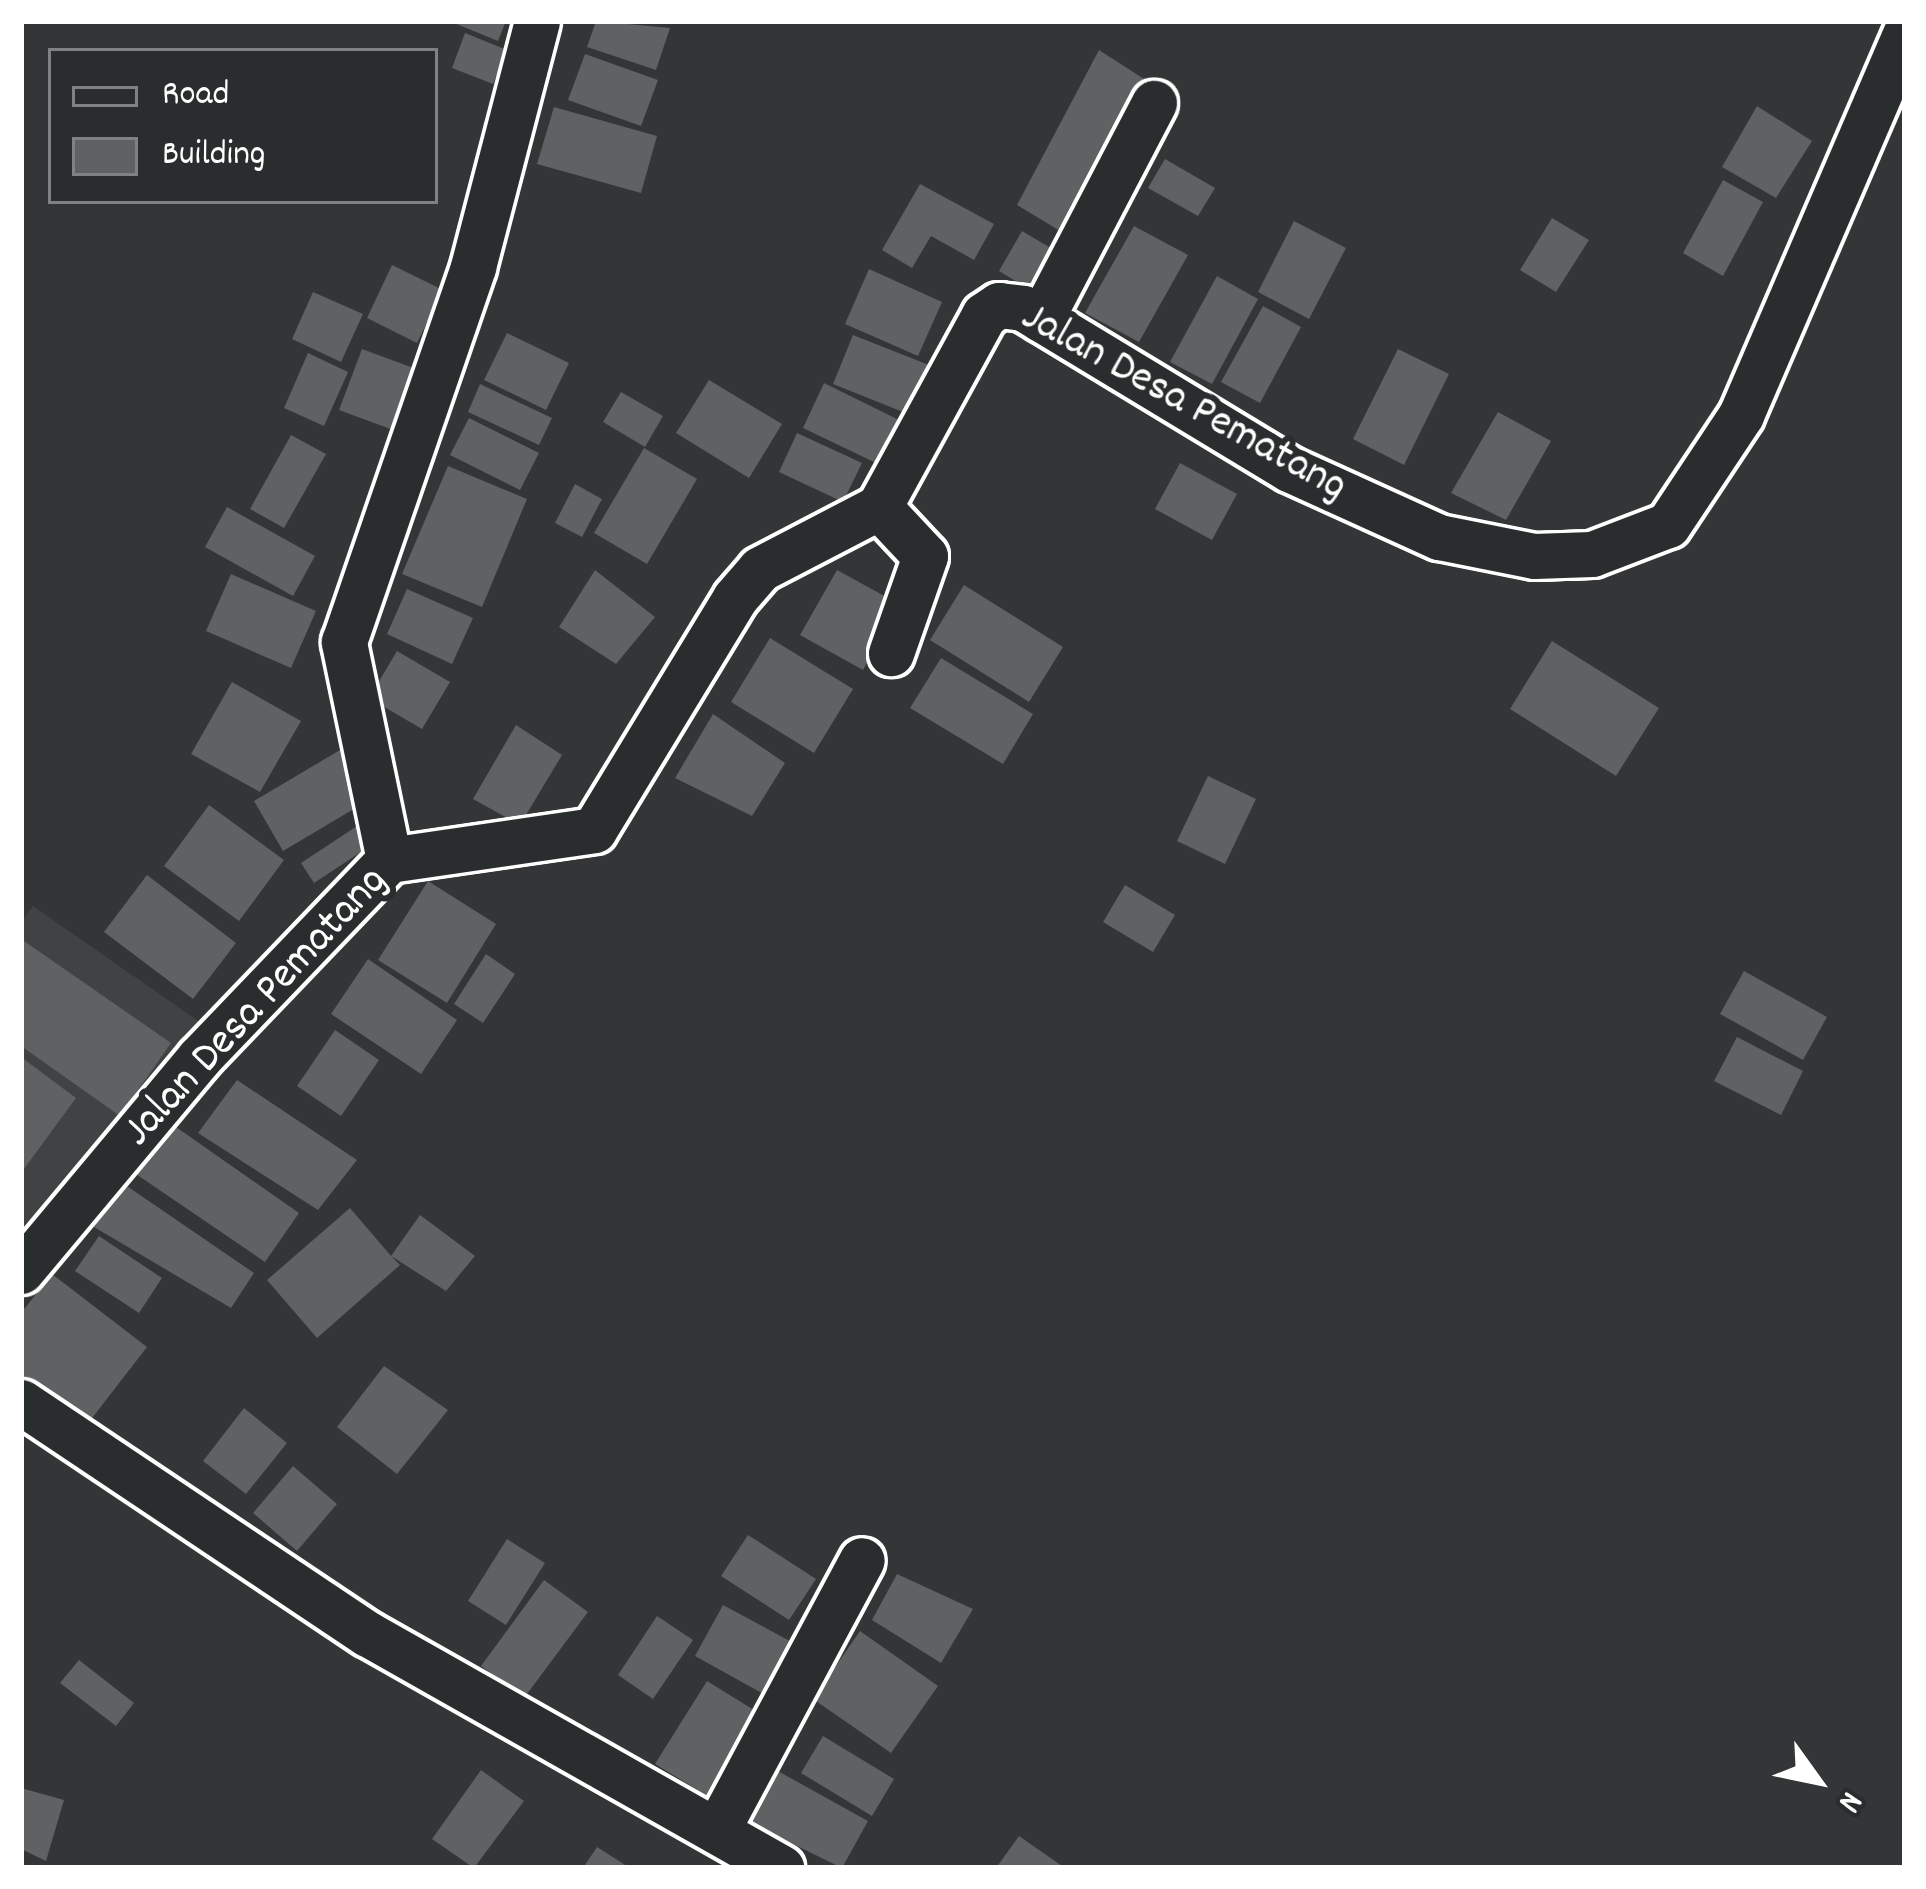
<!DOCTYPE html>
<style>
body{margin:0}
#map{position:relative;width:1926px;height:1889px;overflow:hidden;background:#333536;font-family:Dekko,sans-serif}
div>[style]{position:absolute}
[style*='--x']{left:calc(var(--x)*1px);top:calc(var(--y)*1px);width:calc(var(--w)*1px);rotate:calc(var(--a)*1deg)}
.built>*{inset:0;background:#404243}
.building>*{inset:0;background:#5f6162}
.roads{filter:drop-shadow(3px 0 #fff) drop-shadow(-3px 0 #fff) drop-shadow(0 3px #fff) drop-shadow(0 -3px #fff)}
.street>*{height:45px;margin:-22.5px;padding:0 22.5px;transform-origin:22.5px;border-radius:22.5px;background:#2a2d2e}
span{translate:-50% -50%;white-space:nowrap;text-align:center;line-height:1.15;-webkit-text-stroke:12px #2a2d2e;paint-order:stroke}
.street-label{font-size:45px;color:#fff}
.frame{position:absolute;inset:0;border:24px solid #fff;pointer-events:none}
.legend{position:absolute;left:48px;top:48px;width:390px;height:156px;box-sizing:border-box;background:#2a2d2e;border:3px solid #7f8182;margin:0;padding:15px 21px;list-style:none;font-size:36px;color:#fff}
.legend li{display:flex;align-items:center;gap:24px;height:60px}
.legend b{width:60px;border:3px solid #7f8182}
.north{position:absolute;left:1758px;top:1721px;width:120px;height:120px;-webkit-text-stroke:9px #2a2d2e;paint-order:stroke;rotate:123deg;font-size:33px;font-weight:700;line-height:48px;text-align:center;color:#fff}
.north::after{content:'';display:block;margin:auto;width:42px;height:54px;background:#fff;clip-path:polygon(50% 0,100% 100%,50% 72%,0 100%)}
</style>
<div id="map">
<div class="built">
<i style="clip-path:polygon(33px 906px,217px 1034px,21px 1271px,21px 922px)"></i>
</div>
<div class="building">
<i style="clip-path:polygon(449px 21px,506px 21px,498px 41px)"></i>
<i style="clip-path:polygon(596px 21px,670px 28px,656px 70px,587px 47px)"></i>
<i style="clip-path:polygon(465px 33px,507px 50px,493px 84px,452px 68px)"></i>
<i style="clip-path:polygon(1099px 50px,1155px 86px,1070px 237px,1017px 205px)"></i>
<i style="clip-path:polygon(585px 54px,658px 80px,641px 126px,568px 100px)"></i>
<i style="clip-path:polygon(1757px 106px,1812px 141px,1776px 198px,1722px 167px)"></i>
<i style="clip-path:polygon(554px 107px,657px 136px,641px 193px,537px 164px)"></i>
<i style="clip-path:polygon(1165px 159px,1215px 188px,1198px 216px,1148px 188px)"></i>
<i style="clip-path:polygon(1723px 180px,1763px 202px,1723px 276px,1683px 253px)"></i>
<i style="clip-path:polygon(920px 184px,994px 224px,974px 260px,931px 236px,912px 268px,882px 250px)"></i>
<i style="clip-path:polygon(1552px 218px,1589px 240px,1556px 292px,1520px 270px)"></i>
<i style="clip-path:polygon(1294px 221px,1346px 248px,1309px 319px,1258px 292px)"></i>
<i style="clip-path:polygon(1134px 226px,1188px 255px,1139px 342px,1085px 313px)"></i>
<i style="clip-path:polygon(1022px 231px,1066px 257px,1042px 297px,999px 271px)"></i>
<i style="clip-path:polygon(392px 265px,443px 290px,417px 343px,367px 318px)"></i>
<i style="clip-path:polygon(869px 269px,942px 302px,918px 356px,845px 324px)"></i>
<i style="clip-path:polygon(1217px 276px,1258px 299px,1212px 384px,1170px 362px)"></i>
<i style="clip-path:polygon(313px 292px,363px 314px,341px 362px,292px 339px)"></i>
<i style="clip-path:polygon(1263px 306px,1301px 327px,1260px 403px,1221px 382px)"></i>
<i style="clip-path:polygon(507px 333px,569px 363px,546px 410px,484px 380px)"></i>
<i style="clip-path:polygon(853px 335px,929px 365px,908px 414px,833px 384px)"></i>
<i style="clip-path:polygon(362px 349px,427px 373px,404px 434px,339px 410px)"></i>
<i style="clip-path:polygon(1398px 349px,1449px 374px,1404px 465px,1353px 439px)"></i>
<i style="clip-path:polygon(308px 353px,348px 372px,324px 426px,284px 408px)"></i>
<i style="clip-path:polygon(709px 380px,782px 424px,749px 478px,676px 433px)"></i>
<i style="clip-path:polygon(824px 383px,899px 420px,878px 464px,803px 428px)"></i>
<i style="clip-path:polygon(480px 384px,552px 418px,539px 445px,468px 412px)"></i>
<i style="clip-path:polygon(621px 392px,663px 416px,645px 447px,603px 422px)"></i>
<i style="clip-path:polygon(1498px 412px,1551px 441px,1506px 520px,1451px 493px)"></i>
<i style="clip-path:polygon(469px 418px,539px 453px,520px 490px,450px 455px)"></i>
<i style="clip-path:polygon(797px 433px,862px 463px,843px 502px,779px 472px)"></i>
<i style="clip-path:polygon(291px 435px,326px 454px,284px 528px,250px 509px)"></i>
<i style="clip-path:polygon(644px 448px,697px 479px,647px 564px,594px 533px)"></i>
<i style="clip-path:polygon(1180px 463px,1237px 494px,1212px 540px,1155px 509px)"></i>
<i style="clip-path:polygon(448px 466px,527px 499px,482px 607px,402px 574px)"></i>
<i style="clip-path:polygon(575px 484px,602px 499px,582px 537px,555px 523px)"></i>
<i style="clip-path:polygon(227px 507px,315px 556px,293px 596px,205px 547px)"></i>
<i style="clip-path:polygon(595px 570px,655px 617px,616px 664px,559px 627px)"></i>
<i style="clip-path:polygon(837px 570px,899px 604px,863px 670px,800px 635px)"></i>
<i style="clip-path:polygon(231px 574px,316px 611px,291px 668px,206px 631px)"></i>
<i style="clip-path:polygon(964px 585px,1063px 647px,1029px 702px,930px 640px)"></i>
<i style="clip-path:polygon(407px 589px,473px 618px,452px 664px,387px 634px)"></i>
<i style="clip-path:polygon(770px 638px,853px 689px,814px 753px,731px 702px)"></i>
<i style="clip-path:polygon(1552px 641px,1659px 708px,1616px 776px,1510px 709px)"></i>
<i style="clip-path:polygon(397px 651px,450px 682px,422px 729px,369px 698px)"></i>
<i style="clip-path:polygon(941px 658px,1033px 714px,1003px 764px,910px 708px)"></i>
<i style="clip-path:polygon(232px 682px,301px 721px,260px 792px,191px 754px)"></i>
<i style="clip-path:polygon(713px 714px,785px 763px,752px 816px,675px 778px)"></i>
<i style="clip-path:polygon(516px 725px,562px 755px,520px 825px,473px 799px)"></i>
<i style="clip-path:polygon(340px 750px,369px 800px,283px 851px,254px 801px)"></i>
<i style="clip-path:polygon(1208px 776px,1256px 799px,1225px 864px,1177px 841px)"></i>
<i style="clip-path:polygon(209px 805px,284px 860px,239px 921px,164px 866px)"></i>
<i style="clip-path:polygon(357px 826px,370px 846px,314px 883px,301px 863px)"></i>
<i style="clip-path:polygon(147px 875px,236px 943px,193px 999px,104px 932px)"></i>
<i style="clip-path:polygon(428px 881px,496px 924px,447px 1003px,378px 960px)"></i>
<i style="clip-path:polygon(1125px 885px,1175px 915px,1153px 952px,1103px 922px)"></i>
<i style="clip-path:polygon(24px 941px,171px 1043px,120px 1116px,21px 1046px)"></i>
<i style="clip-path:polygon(486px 954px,515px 974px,483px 1023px,454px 1004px)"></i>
<i style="clip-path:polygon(368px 959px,457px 1020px,421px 1074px,331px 1014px)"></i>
<i style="clip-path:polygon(1744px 971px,1827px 1017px,1803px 1060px,1720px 1014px)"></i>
<i style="clip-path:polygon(335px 1030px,379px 1060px,341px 1116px,297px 1086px)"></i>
<i style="clip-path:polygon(1737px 1037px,1803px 1071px,1781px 1115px,1714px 1081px)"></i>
<i style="clip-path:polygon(21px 1057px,76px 1098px,21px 1173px)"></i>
<i style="clip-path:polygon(237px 1080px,357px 1160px,318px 1210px,198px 1133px)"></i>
<i style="clip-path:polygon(166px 1120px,299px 1213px,265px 1262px,130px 1170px)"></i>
<i style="clip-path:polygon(121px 1182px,254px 1273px,231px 1308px,89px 1224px)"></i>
<i style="clip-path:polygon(350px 1208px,391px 1256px,420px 1215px,475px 1256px,446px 1291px,391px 1256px,400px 1265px,317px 1338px,267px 1280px)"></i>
<i style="clip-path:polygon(99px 1236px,162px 1278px,139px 1313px,75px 1271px)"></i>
<i style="clip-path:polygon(52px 1274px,147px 1347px,86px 1426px,21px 1380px,21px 1313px)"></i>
<i style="clip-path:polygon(384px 1366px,448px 1410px,397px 1474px,337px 1427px)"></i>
<i style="clip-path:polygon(244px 1408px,287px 1443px,246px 1494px,203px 1461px)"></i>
<i style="clip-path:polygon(293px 1466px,337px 1504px,297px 1551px,253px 1513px)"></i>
<i style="clip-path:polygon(748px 1535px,816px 1579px,789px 1620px,721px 1576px)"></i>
<i style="clip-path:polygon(507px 1539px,545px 1563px,506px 1625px,468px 1601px)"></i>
<i style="clip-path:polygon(897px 1574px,973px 1609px,941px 1663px,872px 1620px)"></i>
<i style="clip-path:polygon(544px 1580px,588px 1612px,524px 1698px,481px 1666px)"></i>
<i style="clip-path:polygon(723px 1605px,799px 1646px,771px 1698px,695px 1656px)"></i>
<i style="clip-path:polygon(657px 1616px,693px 1640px,653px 1699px,618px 1675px)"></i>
<i style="clip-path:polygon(860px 1631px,938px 1686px,891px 1753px,813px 1699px)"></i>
<i style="clip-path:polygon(79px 1660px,134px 1703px,116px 1726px,60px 1683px)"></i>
<i style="clip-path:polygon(707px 1681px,770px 1720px,719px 1803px,655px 1764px)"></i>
<i style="clip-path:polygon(823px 1736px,894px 1779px,872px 1816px,801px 1773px)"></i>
<i style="clip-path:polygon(767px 1765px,868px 1821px,842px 1868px,738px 1817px)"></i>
<i style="clip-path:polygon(481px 1770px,524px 1801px,474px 1868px,432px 1839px)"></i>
<i style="clip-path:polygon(21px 1788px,64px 1800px,46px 1861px,21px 1849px)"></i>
<i style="clip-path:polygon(1019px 1836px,1065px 1868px,996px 1868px)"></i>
<i style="clip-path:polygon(597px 1847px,630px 1868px,583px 1868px)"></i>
</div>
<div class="roads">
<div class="street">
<i style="--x:1041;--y:319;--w:244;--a:-62.4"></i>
<i style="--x:879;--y:507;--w:67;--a:46.8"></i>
<i style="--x:925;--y:556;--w:103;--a:109.3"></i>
<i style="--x:389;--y:860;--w:223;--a:-101.7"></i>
<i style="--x:344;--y:642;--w:397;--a:-71"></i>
<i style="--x:473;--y:267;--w:254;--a:-75.4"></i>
<i style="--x:21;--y:1271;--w:278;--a:-50.1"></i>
<i style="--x:199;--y:1058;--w:274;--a:-46.2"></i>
<i style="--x:389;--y:860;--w:207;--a:-8.3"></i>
<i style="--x:594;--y:830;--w:271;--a:-58.7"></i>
<i style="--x:735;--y:598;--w:38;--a:-49"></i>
<i style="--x:760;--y:569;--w:134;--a:-27.5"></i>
<i style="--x:879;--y:507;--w:219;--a:-61.3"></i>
<i style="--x:984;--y:315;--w:18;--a:-34"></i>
<i style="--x:999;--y:305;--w:24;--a:7"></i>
<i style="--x:1023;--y:308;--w:311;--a:31.2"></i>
<i style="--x:1289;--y:469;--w:165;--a:24.4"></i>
<i style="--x:1439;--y:537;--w:97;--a:11.3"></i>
<i style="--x:1534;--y:556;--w:58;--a:-2"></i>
<i style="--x:1592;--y:554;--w:81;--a:-20.9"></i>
<i style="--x:1668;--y:525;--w:132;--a:-56.4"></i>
<i style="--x:1741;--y:415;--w:415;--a:-66.7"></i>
<i style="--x:21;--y:1402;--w:417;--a:33.8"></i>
<i style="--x:368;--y:1634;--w:475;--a:29.5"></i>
<i style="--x:717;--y:1830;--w:306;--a:-61.8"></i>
</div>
</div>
<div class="street-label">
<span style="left:1183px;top:404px;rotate:29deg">Jalan Desa Pematang</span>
<span style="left:257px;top:1008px;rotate:-47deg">Jalan Desa Pematang</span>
</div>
<div class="frame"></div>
<ul class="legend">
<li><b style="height:15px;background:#2a2d2e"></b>Road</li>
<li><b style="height:33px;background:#5f6162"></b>Building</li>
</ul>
<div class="north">N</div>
</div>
